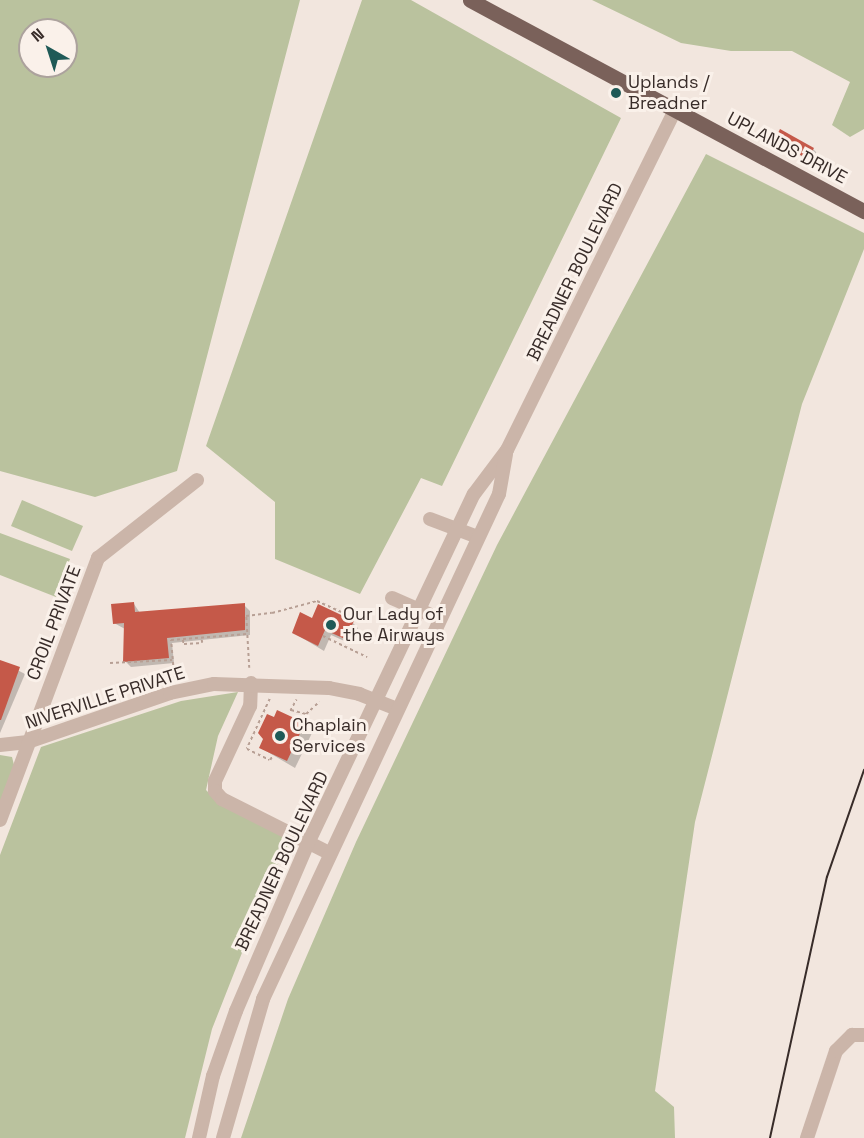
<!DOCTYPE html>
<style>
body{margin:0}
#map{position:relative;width:864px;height:1138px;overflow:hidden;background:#f2e6de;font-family:"Space Grotesk",sans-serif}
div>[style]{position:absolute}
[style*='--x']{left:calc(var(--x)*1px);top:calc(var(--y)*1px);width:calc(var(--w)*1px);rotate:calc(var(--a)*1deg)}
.green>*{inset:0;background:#bac29e}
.shadow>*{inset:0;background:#0003}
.building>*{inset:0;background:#c55949}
.path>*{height:1.5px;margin-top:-0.75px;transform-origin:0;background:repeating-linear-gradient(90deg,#b79f94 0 3px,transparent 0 6px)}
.minor>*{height:14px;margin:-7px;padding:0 7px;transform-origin:7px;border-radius:7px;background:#cbb5a9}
.major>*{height:15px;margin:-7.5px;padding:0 7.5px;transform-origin:7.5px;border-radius:7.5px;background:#7a615a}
.tram>*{height:1.5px;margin:-0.75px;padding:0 0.75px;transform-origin:0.75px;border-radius:0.75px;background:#382c29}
.dots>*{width:16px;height:16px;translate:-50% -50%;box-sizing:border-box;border:3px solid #faf1ea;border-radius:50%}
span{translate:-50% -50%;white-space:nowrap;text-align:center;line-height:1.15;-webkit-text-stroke:6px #faf1ea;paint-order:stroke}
.poi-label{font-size:18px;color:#382c29}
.left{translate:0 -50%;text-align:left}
.street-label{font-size:18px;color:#382c29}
.north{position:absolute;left:18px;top:18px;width:60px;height:60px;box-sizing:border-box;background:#faf1ea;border:2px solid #aca29d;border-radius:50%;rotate:321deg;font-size:16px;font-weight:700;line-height:24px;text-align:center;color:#382c29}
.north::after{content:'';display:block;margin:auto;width:21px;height:27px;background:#1f5a57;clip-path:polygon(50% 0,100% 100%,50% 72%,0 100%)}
</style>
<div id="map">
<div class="green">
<i style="clip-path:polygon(evenodd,0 0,300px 0,177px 471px,95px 497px,0 471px,0 0,30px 30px,66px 30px,66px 66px,30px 66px,30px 30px)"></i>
<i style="clip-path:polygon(362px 0,411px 0,621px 118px,442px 486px,421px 478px,360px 594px,275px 559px,275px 502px,206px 446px)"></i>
<i style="clip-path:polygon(592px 0,864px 0,864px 129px,850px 137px,832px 125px,850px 82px,792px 51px,731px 51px,681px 43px)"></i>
<i style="clip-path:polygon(706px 154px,864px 233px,864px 249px,802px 404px,695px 822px,655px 1091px,674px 1107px,675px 1138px,241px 1138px,288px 999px,356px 842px,497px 545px)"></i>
<i style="clip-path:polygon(22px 500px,83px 526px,72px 551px,11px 526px)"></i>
<i style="clip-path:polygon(0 533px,70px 559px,56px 597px,0 575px)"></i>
<i style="clip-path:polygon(238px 692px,218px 736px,206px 790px,222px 806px,291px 840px,275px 869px,212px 1029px,185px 1138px,0 1138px,0 855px,41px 747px,181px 701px)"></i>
<i style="clip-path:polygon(0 755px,12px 757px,14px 765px,0 802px)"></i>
</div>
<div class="shadow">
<i style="clip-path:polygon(776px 140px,813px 149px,819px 155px,814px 164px)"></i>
<i style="clip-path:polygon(134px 604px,140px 613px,244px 605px,250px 611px,250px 635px,172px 643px,174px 663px,131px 667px,125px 661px,125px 629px,114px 623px)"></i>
<i style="clip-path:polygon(313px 620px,353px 623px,358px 628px,351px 644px,331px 635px,324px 651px,294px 633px)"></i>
<i style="clip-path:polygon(0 661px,25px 674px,0 733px)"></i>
<i style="clip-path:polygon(304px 725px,312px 733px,295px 768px,261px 748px)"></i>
</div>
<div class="building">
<i style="clip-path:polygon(780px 129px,814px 148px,808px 159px,774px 141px)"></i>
<i style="clip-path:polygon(134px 602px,135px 612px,245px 603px,245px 630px,167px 638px,169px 658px,123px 662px,124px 623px,113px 624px,111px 604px)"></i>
<i style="clip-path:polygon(318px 604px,354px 621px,345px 639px,325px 630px,318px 646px,292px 633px,300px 612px,312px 618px)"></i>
<i style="clip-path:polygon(0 660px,20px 667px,1px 720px,0 720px)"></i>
<i style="clip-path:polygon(277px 710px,305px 723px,287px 761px,259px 748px,263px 739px,258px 733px,267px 714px,274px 717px)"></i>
</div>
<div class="path">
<i style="--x:351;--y:631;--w:6;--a:31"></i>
<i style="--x:323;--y:636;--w:49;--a:25.5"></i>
<i style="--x:183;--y:640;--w:4;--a:76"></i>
<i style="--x:184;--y:644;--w:18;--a:-3"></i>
<i style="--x:202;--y:643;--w:5;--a:-101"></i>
<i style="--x:110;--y:663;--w:62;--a:-2.8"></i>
<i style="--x:249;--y:668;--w:52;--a:-93.3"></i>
<i style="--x:246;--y:616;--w:26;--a:-7"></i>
<i style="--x:272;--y:613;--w:47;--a:-14.9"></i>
<i style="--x:317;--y:601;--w:54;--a:24.2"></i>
<i style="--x:174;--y:677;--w:37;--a:-95"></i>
<i style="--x:171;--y:640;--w:76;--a:-4.5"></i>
<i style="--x:270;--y:699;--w:55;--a:114.7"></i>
<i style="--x:247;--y:749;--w:25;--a:26"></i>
<i style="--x:270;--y:760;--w:6;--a:-59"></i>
<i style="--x:291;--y:710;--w:16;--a:15"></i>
<i style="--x:306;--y:714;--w:18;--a:-43"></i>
<i style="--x:290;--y:711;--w:13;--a:-61"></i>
</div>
<div class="minor">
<i style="--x:430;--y:519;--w:51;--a:20.6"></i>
<i style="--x:392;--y:598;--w:52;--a:23.6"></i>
<i style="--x:251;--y:683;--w:23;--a:92"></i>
<i style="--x:250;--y:706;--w:83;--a:115"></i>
<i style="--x:215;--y:781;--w:10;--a:90"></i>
<i style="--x:215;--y:791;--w:11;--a:49"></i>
<i style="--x:222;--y:799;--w:120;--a:26.8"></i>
<i style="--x:0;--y:745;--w:28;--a:-6"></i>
<i style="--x:28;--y:742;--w:150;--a:-19"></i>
<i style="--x:170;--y:693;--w:45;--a:-11.6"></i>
<i style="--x:214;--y:684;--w:115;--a:2"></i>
<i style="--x:329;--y:688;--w:31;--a:11"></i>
<i style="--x:359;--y:694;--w:41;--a:21.5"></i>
<i style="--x:0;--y:820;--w:280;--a:-69.5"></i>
<i style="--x:98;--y:558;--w:126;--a:-38.2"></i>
<i style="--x:199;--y:1138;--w:64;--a:-77.3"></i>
<i style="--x:213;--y:1076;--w:69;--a:-70.5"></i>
<i style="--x:236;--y:1011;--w:185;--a:-66.8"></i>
<i style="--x:309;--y:841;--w:384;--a:-64.6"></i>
<i style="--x:474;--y:494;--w:55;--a:-53.1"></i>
<i style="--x:507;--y:450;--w:379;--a:-63.7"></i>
<i style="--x:223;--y:1138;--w:145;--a:-73.9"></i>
<i style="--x:263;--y:999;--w:557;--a:-64.95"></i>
<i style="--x:499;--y:494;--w:40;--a:-80"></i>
<i style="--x:807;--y:1138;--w:92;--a:-71.6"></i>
<i style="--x:836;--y:1051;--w:23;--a:-45"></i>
<i style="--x:852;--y:1035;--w:12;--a:0"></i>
</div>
<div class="major">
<i style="--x:470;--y:0;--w:447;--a:28.2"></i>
</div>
<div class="tram">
<i style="--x:770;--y:1138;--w:267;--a:-77.7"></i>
<i style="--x:827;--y:877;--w:113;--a:-70.9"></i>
</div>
<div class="dots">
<i style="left:616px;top:93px;background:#1f5a57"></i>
<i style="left:331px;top:625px;background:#1f5a57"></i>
<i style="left:280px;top:736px;background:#1f5a57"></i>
</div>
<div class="poi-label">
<span class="left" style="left:628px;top:93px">Uplands /<br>Breadner</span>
<span class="left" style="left:343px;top:625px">Our Lady of<br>the Airways</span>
<span class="left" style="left:292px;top:736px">Chaplain<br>Services</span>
</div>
<div class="street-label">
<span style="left:787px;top:148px;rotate:28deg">UPLANDS DRIVE</span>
<span style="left:575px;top:272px;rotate:-64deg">BREADNER BOULEVARD</span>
<span style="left:54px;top:623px;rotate:-69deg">CROIL PRIVATE</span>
<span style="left:105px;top:698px;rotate:-18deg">NIVERVILLE PRIVATE</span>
<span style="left:282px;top:861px;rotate:-65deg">BREADNER BOULEVARD</span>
</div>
<div class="north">N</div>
</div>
